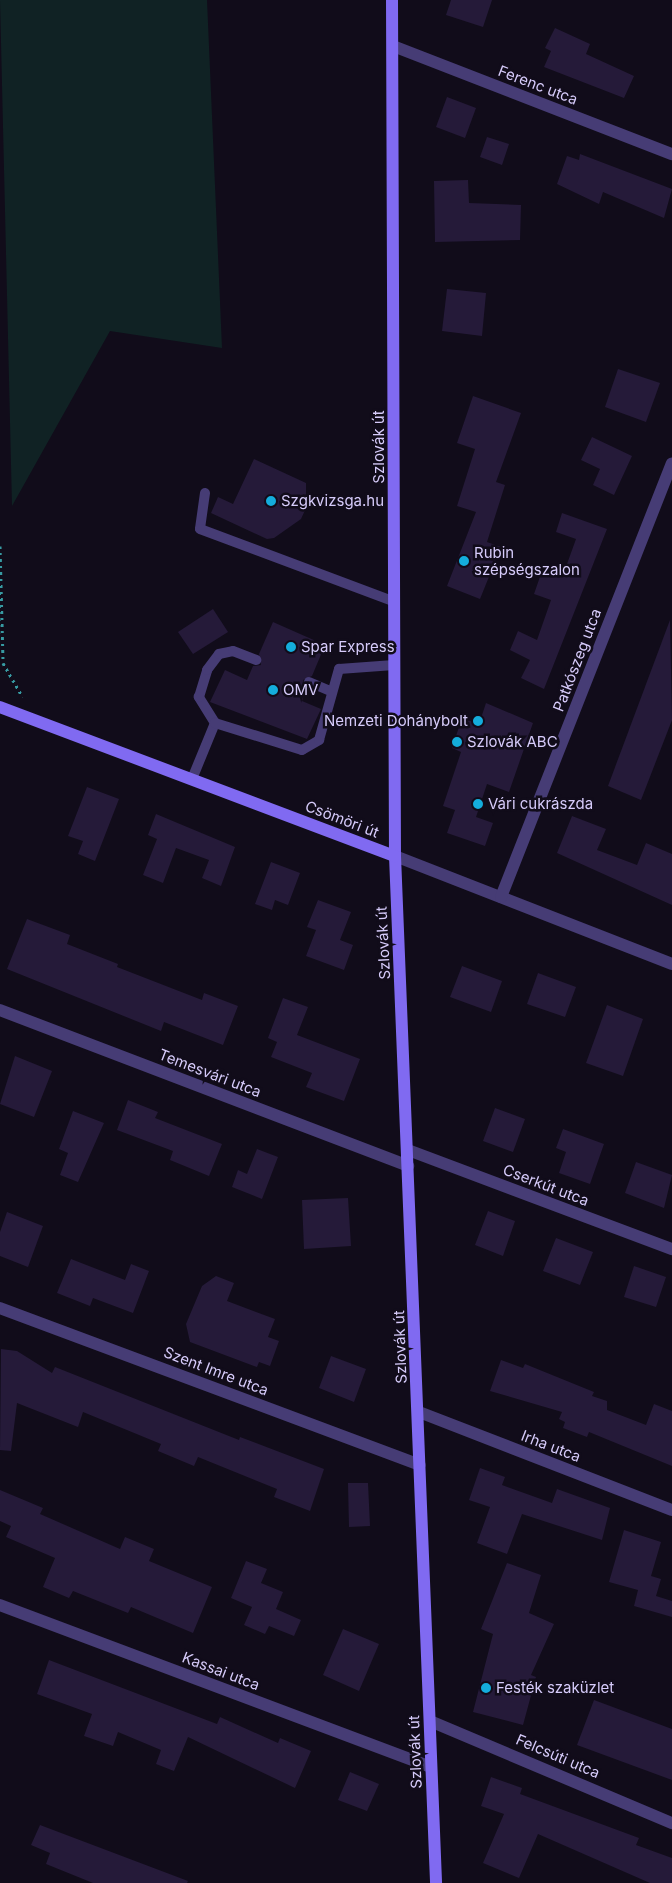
<!DOCTYPE html>
<meta charset="utf-8">
<style>
body{margin:0}
#map{position:relative;width:672px;height:1883px;overflow:hidden;background:#110c1a;font-family:Inter,sans-serif}
div>[style]{position:absolute}
[style*='--x']{left:calc(var(--x)*1px);top:calc(var(--y)*1px);width:calc(var(--w)*1px);rotate:calc(var(--a)*1deg)}
.green>*{inset:0;background:#102224}
.building>*{inset:0;background:#251a39}
.path>*{height:3px;margin-top:-1.5px;transform-origin:0;background:repeating-linear-gradient(90deg,#379aa2 0 2.5px,transparent 0 6.5px)}
.lane>*{height:10px;margin:-5px;padding:0 5px;transform-origin:5px;border-radius:5px;background:#463c75}
.street>*{height:12px;margin:-6px;padding:0 6px;transform-origin:6px;border-radius:6px;background:#463c75}
.secondary>*{height:12px;margin:-6px;padding:0 6px;transform-origin:6px;border-radius:6px;background:#806af1}
.dots>*{width:14px;height:14px;translate:-50% -50%;box-sizing:border-box;border:2px solid #110c1a;border-radius:50%}
span{translate:-50% -50%;white-space:nowrap;text-align:center;line-height:1.15;-webkit-text-stroke:5px #110c1a;paint-order:stroke}
.street-label{font-size:15px;color:#d6cbfa}
.poi-label{font-size:15px;color:#d6cbfa}
.left{translate:0 -50%;text-align:left}
.right{translate:-100% -50%;text-align:right}
</style>
<div id="map">
<div class="green">
<i style="clip-path:polygon(0 0,207px 0,222px 348px,110px 331px,12px 506px)"></i>
</div>
<div class="building">
<i style="clip-path:polygon(451px 0,492px 0,483px 27px,446px 15px)"></i>
<i style="clip-path:polygon(555px 28px,590px 44px,586px 54px,634px 76px,624px 98px,544px 67px,551px 51px,545px 48px)"></i>
<i style="clip-path:polygon(447px 97px,476px 108px,465px 138px,436px 127px)"></i>
<i style="clip-path:polygon(487px 137px,509px 144px,502px 165px,480px 157px)"></i>
<i style="clip-path:polygon(580px 154px,672px 189px,664px 218px,603px 192px,599px 204px,557px 184px,567px 156px,579px 160px)"></i>
<i style="clip-path:polygon(468px 180px,469px 203px,521px 205px,520px 240px,435px 242px,434px 181px)"></i>
<i style="clip-path:polygon(447px 289px,486px 293px,482px 336px,442px 331px)"></i>
<i style="clip-path:polygon(618px 369px,660px 383px,646px 422px,605px 407px)"></i>
<i style="clip-path:polygon(473px 396px,521px 413px,496px 482px,505px 485px,487px 542px,501px 547px,480px 599px,447px 586px,476px 512px,457px 506px,475px 449px,457px 443px)"></i>
<i style="clip-path:polygon(592px 437px,632px 456px,614px 495px,593px 485px,600px 469px,581px 460px)"></i>
<i style="clip-path:polygon(254px 459px,306px 483px,306px 508px,301px 519px,274px 538px,267px 539px,211px 513px,218px 497px,233px 504px)"></i>
<i style="clip-path:polygon(562px 513px,607px 529px,544px 689px,521px 678px,530px 660px,510px 650px,518px 631px,537px 640px,551px 600px,534px 594px,543px 568px,563px 575px,576px 539px,556px 532px)"></i>
<i style="clip-path:polygon(213px 609px,228px 632px,193px 654px,178px 632px)"></i>
<i style="clip-path:polygon(670px 620px,672px 720px,641px 800px,608px 786px)"></i>
<i style="clip-path:polygon(273px 622px,325px 645px,312px 676px,303px 680px,307px 688px,302px 701px,321px 709px,307px 739px,210px 702px,225px 670px,247px 680px,253px 666px,261px 665px,259px 654px)"></i>
<i style="clip-path:polygon(486px 703px,533px 723px,509px 792px,487px 784px,476px 817px,493px 823px,485px 846px,447px 833px,455px 810px,443px 806px,461px 752px,452px 748px,462px 718px,479px 724px)"></i>
<i style="clip-path:polygon(87px 787px,119px 799px,95px 861px,78px 854px,83px 841px,68px 836px)"></i>
<i style="clip-path:polygon(156px 814px,235px 847px,221px 886px,202px 878px,209px 860px,176px 848px,163px 883px,143px 875px,157px 839px,148px 835px)"></i>
<i style="clip-path:polygon(572px 816px,606px 829px,597px 850px,637px 865px,646px 843px,672px 854px,672px 905px,557px 853px)"></i>
<i style="clip-path:polygon(271px 862px,300px 873px,288px 905px,275px 900px,272px 910px,255px 904px)"></i>
<i style="clip-path:polygon(318px 900px,351px 912px,340px 940px,353px 945px,344px 970px,306px 956px,316px 930px,307px 927px)"></i>
<i style="clip-path:polygon(27px 919px,70px 935px,67px 944px,118px 964px,117px 967px,202px 1000px,204px 993px,238px 1006px,223px 1045px,164px 1022px,161px 1031px,7px 969px)"></i>
<i style="clip-path:polygon(462px 966px,502px 981px,491px 1012px,450px 997px)"></i>
<i style="clip-path:polygon(538px 973px,576px 987px,565px 1017px,527px 1004px)"></i>
<i style="clip-path:polygon(283px 998px,308px 1007px,297px 1035px,360px 1059px,344px 1101px,306px 1087px,312px 1073px,271px 1057px,277px 1042px,268px 1038px)"></i>
<i style="clip-path:polygon(607px 1005px,643px 1019px,623px 1076px,586px 1063px)"></i>
<i style="clip-path:polygon(15px 1056px,52px 1071px,34px 1117px,0 1104px)"></i>
<i style="clip-path:polygon(128px 1100px,158px 1112px,155px 1118px,222px 1144px,209px 1176px,170px 1160px,173px 1151px,117px 1130px)"></i>
<i style="clip-path:polygon(495px 1108px,525px 1119px,513px 1152px,483px 1141px)"></i>
<i style="clip-path:polygon(73px 1111px,104px 1123px,78px 1182px,60px 1175px,68px 1153px,59px 1149px)"></i>
<i style="clip-path:polygon(563px 1129px,604px 1144px,590px 1184px,559px 1173px,566px 1152px,556px 1148px)"></i>
<i style="clip-path:polygon(257px 1149px,278px 1157px,262px 1199px,232px 1187px,238px 1170px,247px 1174px)"></i>
<i style="clip-path:polygon(636px 1162px,672px 1175px,664px 1208px,625px 1193px)"></i>
<i style="clip-path:polygon(348px 1198px,351px 1246px,304px 1249px,302px 1200px)"></i>
<i style="clip-path:polygon(488px 1211px,515px 1221px,503px 1256px,475px 1245px)"></i>
<i style="clip-path:polygon(7px 1212px,43px 1226px,28px 1267px,0 1256px,0 1232px)"></i>
<i style="clip-path:polygon(556px 1238px,593px 1252px,580px 1285px,543px 1271px)"></i>
<i style="clip-path:polygon(71px 1259px,125px 1280px,131px 1264px,149px 1271px,133px 1313px,93px 1298px,90px 1306px,57px 1293px)"></i>
<i style="clip-path:polygon(634px 1266px,666px 1277px,656px 1307px,624px 1297px)"></i>
<i style="clip-path:polygon(216px 1276px,234px 1283px,227px 1301px,275px 1319px,268px 1337px,279px 1341px,270px 1366px,259px 1362px,257px 1367px,190px 1342px,186px 1324px,202px 1286px)"></i>
<i style="clip-path:polygon(1px 1349px,17px 1351px,52px 1373px,55px 1367px,239px 1440px,240px 1437px,324px 1469px,310px 1511px,274px 1497px,277px 1489px,198px 1457px,194px 1466px,158px 1451px,161px 1444px,83px 1412px,78px 1427px,17px 1403px,11px 1451px,0 1450px)"></i>
<i style="clip-path:polygon(331px 1356px,366px 1369px,354px 1402px,319px 1388px)"></i>
<i style="clip-path:polygon(501px 1360px,523px 1368px,525px 1364px,594px 1392px,592px 1396px,607px 1401px,607px 1410px,646px 1425px,654px 1404px,672px 1411px,672px 1466px,589px 1432px,587px 1437px,563px 1428px,565px 1422px,559px 1419px,562px 1412px,490px 1391px)"></i>
<i style="clip-path:polygon(480px 1468px,505px 1477px,502px 1485px,552px 1503px,557px 1489px,610px 1508px,602px 1540px,522px 1514px,507px 1554px,477px 1543px,490px 1507px,469px 1500px)"></i>
<i style="clip-path:polygon(348px 1483px,368px 1483px,370px 1526px,349px 1527px)"></i>
<i style="clip-path:polygon(0 1490px,43px 1508px,40px 1514px,120px 1549px,125px 1537px,154px 1549px,149px 1561px,212px 1587px,193px 1633px,131px 1607px,128px 1613px,73px 1591px,69px 1598px,43px 1587px,55px 1558px,6px 1537px,11px 1526px,0 1521px)"></i>
<i style="clip-path:polygon(624px 1530px,661px 1542px,651px 1576px,661px 1579px,656px 1596px,672px 1601px,672px 1617px,634px 1606px,638px 1590px,609px 1582px)"></i>
<i style="clip-path:polygon(246px 1561px,267px 1569px,261px 1583px,283px 1592px,276px 1609px,301px 1620px,294px 1636px,269px 1626px,265px 1634px,244px 1625px,252px 1607px,231px 1598px)"></i>
<i style="clip-path:polygon(507px 1563px,541px 1575px,529px 1613px,554px 1624px,531px 1675px,536px 1677px,523px 1725px,473px 1712px,493px 1634px,481px 1629px)"></i>
<i style="clip-path:polygon(343px 1629px,379px 1644px,359px 1691px,323px 1675px)"></i>
<i style="clip-path:polygon(49px 1660px,217px 1724px,220px 1717px,278px 1743px,280px 1738px,311px 1751px,295px 1788px,188px 1737px,174px 1771px,156px 1764px,161px 1750px,118px 1732px,113px 1746px,84px 1736px,92px 1714px,37px 1694px)"></i>
<i style="clip-path:polygon(594px 1700px,672px 1729px,672px 1780px,577px 1745px)"></i>
<i style="clip-path:polygon(350px 1772px,379px 1784px,367px 1811px,338px 1800px)"></i>
<i style="clip-path:polygon(491px 1777px,522px 1788px,520px 1794px,639px 1838px,636px 1845px,672px 1858px,672px 1883px,650px 1883px,538px 1834px,519px 1878px,483px 1863px,504px 1814px,481px 1806px)"></i>
<i style="clip-path:polygon(40px 1825px,188px 1881px,187px 1883px,93px 1883px,46px 1864px,50px 1853px,31px 1845px)"></i>
</div>
<div class="path">
<i style="--x:0;--y:546;--w:117;--a:88.5"></i>
<i style="--x:3;--y:663;--w:39;--a:60"></i>
</div>
<div class="lane">
<i style="--x:205;--y:493;--w:36;--a:98"></i>
<i style="--x:200;--y:529;--w:208;--a:20.5"></i>
<i style="--x:309;--y:682;--w:25;--a:23"></i>
<i style="--x:215;--y:723;--w:31;--a:-122"></i>
<i style="--x:199;--y:697;--w:28;--a:-73"></i>
<i style="--x:207;--y:670;--w:20;--a:-53"></i>
<i style="--x:219;--y:654;--w:14;--a:-12"></i>
<i style="--x:233;--y:651;--w:25;--a:21"></i>
<i style="--x:192;--y:779;--w:61;--a:-67.7"></i>
<i style="--x:215;--y:723;--w:91;--a:17.2"></i>
<i style="--x:302;--y:750;--w:20;--a:-30"></i>
<i style="--x:319;--y:740;--w:74;--a:-74.3"></i>
<i style="--x:339;--y:669;--w:55;--a:-4.2"></i>
</div>
<div class="street">
<i style="--x:393;--y:46;--w:299;--a:21.2"></i>
<i style="--x:395;--y:856;--w:297;--a:21.3"></i>
<i style="--x:501;--y:897;--w:466;--a:-68.5"></i>
<i style="--x:0;--y:1010;--w:437;--a:20.9"></i>
<i style="--x:408;--y:1150;--w:282;--a:20.6"></i>
<i style="--x:0;--y:1308;--w:448;--a:20.5"></i>
<i style="--x:419;--y:1412;--w:271;--a:21.2"></i>
<i style="--x:0;--y:1605;--w:460;--a:20.6"></i>
<i style="--x:430;--y:1721;--w:263;--a:22.9"></i>
</div>
<div class="secondary">
<i style="--x:392;--y:0;--w:856;--a:89.8"></i>
<i style="--x:395;--y:856;--w:1028;--a:87.71"></i>
<i style="--x:0;--y:707;--w:422;--a:20.7"></i>
</div>
<div class="dots">
<i style="left:271px;top:501px;background:#14addc"></i>
<i style="left:464px;top:561px;background:#14addc"></i>
<i style="left:291px;top:647px;background:#14addc"></i>
<i style="left:273px;top:690px;background:#14addc"></i>
<i style="left:478px;top:721px;background:#14addc"></i>
<i style="left:457px;top:742px;background:#14addc"></i>
<i style="left:478px;top:804px;background:#14addc"></i>
<i style="left:486px;top:1688px;background:#14addc"></i>
</div>
<div class="street-label">
<span style="left:538px;top:85px;rotate:21deg">Ferenc utca</span>
<span style="left:379px;top:447px;rotate:-90deg">Szlovák út</span>
<span style="left:577px;top:660px;rotate:-69deg">Patkószeg utca</span>
<span style="left:342px;top:819px;rotate:21deg">Csömöri út</span>
<span style="left:383px;top:943px;rotate:-93deg">Szlovák út</span>
<span style="left:210px;top:1073px;rotate:21deg">Temesvári utca</span>
<span style="left:546px;top:1185px;rotate:21deg">Cserkút utca</span>
<span style="left:400px;top:1347px;rotate:-92deg">Szlovák út</span>
<span style="left:216px;top:1371px;rotate:21deg">Szent Imre utca</span>
<span style="left:551px;top:1446px;rotate:21deg">Irha utca</span>
<span style="left:221px;top:1671px;rotate:21deg">Kassai utca</span>
<span style="left:415px;top:1752px;rotate:-92deg">Szlovák út</span>
<span style="left:558px;top:1756px;rotate:23deg">Felcsúti utca</span>
</div>
<div class="poi-label">
<span class="left" style="left:281px;top:501px">Szgkvizsga.hu</span>
<span class="left" style="left:474px;top:561px">Rubin<br>szépségszalon</span>
<span class="left" style="left:301px;top:647px">Spar Express</span>
<span class="left" style="left:283px;top:690px">OMV</span>
<span class="right" style="left:468px;top:721px">Nemzeti Dohánybolt</span>
<span class="left" style="left:467px;top:742px">Szlovák ABC</span>
<span class="left" style="left:488px;top:804px">Vári cukrászda</span>
<span class="left" style="left:496px;top:1688px">Festék szaküzlet</span>
</div>
</div>
